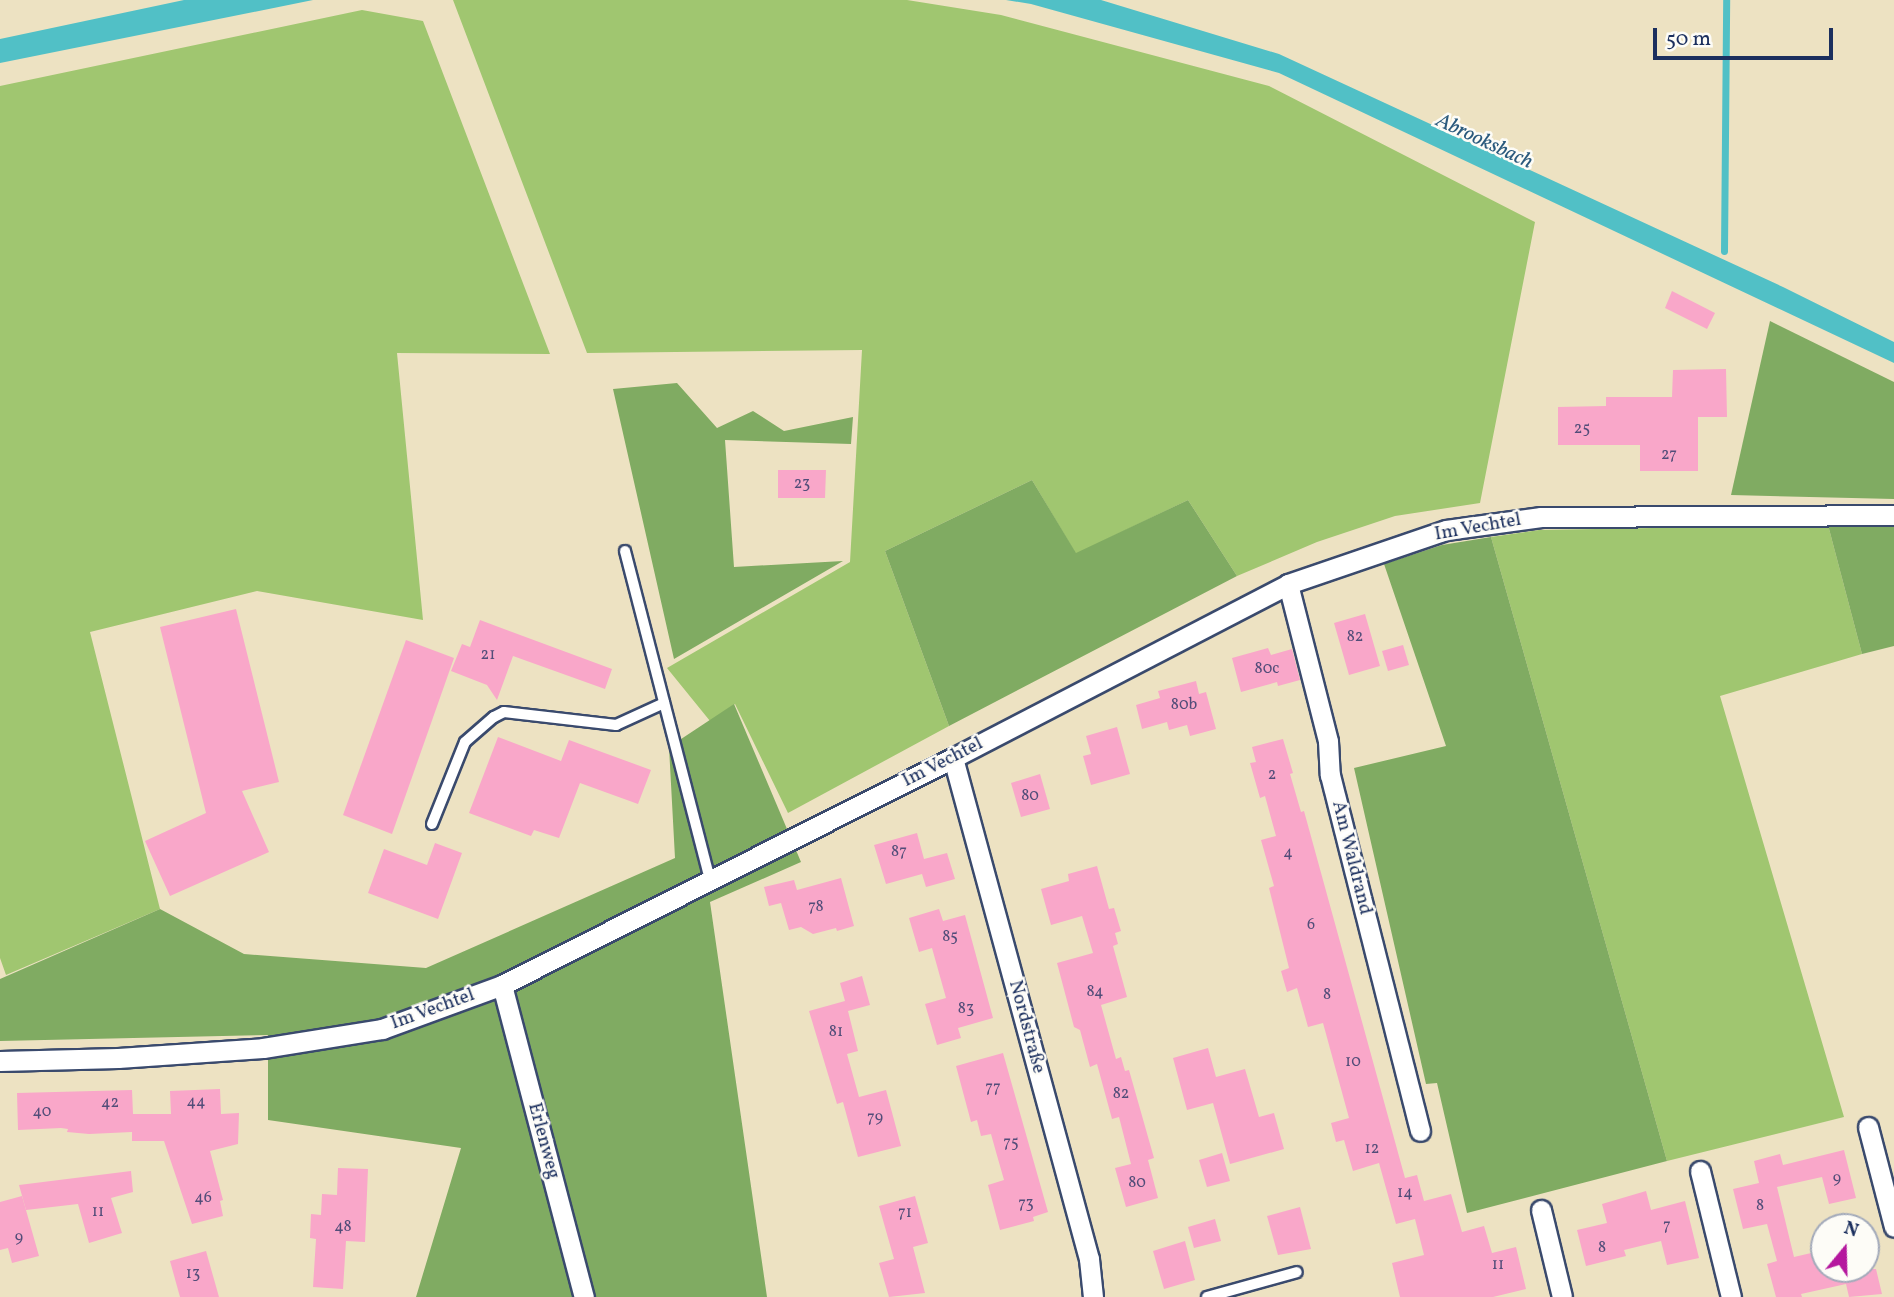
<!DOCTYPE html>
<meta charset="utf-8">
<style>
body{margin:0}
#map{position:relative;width:1894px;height:1297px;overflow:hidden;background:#ede2c2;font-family:Vollkorn,serif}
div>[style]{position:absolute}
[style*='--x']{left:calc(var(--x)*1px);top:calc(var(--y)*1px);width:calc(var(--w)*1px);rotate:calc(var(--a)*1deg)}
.green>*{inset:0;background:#a0c670}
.forest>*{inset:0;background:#80ab62}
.water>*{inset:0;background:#51c0c6}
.stream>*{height:7px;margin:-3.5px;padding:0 3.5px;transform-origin:3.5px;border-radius:3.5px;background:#51c0c6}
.building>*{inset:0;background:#f9a7c9}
.roads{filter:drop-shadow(2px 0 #3a4a6d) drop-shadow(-2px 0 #3a4a6d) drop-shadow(0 2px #3a4a6d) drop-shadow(0 -2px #3a4a6d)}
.service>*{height:10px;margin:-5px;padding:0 5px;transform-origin:5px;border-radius:5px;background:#fff}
.minor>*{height:19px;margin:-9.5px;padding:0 9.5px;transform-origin:9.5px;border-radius:9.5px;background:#fff}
span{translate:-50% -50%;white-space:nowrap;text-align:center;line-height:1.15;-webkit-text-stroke:5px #fdfcf7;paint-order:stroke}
.number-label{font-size:16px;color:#524d79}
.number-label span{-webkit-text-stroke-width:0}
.street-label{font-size:19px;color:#1b2f5e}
.water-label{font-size:21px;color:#2b5a7d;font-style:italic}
.north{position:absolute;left:1810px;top:1213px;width:70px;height:70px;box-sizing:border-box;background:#fdfcf7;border:2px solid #a3aaba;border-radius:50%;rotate:19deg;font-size:19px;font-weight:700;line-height:28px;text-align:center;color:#1b2f5e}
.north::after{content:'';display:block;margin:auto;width:24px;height:32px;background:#b5179e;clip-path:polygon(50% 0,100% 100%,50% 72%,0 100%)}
.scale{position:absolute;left:1653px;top:28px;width:180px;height:32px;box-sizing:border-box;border:4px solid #1b2f5e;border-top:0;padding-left:9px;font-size:21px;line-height:24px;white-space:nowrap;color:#1b2f5e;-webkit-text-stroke:5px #fdfcf7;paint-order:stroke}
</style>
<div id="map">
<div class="green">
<i style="clip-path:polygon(453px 0,907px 0,1001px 15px,1269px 86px,1535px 222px,1480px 503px,1395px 516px,1317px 542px,1237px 576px,1188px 500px,1076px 554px,1032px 480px,885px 551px,949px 726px,788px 813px,735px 704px,710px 721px,667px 668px,850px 562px,862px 350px,587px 353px)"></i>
<i style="clip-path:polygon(362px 10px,423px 21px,550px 354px,397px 353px,423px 620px,257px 591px,90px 632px,160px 909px,6px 975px,0 958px,0 86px)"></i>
<i style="clip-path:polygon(1828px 525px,1862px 654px,1720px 696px,1844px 1117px,1667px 1161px,1491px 537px,1539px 530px)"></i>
</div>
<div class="forest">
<i style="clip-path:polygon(1770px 321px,1894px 382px,1894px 499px,1731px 495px)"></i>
<i style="clip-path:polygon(677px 383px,717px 428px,753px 411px,784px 431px,853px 417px,851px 444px,725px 440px,734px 567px,843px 561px,674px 659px,613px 389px)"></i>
<i style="clip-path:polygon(1032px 480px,1076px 553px,1188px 500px,1237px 576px,949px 726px,885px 551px)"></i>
<i style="clip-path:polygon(1828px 525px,1894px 527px,1894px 646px,1862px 654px)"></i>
<i style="clip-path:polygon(1491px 537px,1667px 1161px,1467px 1213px,1437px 1083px,1426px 1084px,1354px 768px,1446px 746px,1384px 564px,1442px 545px)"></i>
<i style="clip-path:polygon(734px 704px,801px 862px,710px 902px,767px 1297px,416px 1297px,461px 1148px,268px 1120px,268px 1035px,0 1041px,0 979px,160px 909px,244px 954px,426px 968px,675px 858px,669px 747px)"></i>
</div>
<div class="water">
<i style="clip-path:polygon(184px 0,313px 0,0 63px,0 39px)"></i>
<i style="clip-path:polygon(1006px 0,1101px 0,1279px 54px,1783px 287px,1894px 342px,1894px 363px,1279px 73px,1031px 4px)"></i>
</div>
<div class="stream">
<i style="--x:1724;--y:251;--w:251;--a:-89.5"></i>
</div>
<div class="building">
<i style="clip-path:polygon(1672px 291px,1715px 313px,1707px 329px,1665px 308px)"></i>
<i style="clip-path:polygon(1726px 369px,1727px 417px,1698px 417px,1698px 471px,1640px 471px,1640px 445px,1558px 445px,1558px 407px,1606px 406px,1606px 397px,1672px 397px,1673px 370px)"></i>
<i style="clip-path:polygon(778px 470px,826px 470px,825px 498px,778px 498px)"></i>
<i style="clip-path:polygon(236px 609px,279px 782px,242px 791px,269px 852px,170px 896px,145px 841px,206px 813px,160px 627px)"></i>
<i style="clip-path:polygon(1365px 614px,1380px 666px,1349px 675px,1334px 623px)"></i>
<i style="clip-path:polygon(480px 620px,612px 669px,605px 689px,513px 656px,497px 700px,487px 685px,451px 671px,462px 644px,470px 647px)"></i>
<i style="clip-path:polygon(406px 640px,454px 658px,392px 834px,343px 815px)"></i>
<i style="clip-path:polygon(1403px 645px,1409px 665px,1388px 671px,1382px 651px)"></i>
<i style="clip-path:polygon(1268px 648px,1271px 655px,1292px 649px,1300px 680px,1278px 686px,1277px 682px,1241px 692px,1232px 658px)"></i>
<i style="clip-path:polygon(1196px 681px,1199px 694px,1206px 692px,1216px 729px,1190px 736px,1187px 725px,1169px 730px,1167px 722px,1142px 729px,1136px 705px,1160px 698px,1158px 691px)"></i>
<i style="clip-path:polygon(1117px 727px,1130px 774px,1091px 785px,1083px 756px,1091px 754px,1086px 736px)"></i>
<i style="clip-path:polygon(498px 737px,561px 761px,569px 740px,651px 770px,638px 804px,580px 783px,559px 838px,534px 830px,531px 836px,469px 813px)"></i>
<i style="clip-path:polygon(1283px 739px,1293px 773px,1290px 774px,1301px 812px,1304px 811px,1405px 1178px,1417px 1175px,1424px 1201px,1451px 1194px,1462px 1232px,1484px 1226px,1492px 1253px,1516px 1247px,1526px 1289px,1493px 1297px,1400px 1297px,1392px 1263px,1424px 1255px,1415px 1219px,1396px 1224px,1379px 1163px,1353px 1171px,1344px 1140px,1336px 1142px,1331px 1123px,1349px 1118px,1323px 1023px,1308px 1027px,1297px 988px,1287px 992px,1281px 971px,1289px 968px,1269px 888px,1274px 886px,1261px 840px,1276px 836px,1265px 796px,1260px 798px,1250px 763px,1256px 762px,1252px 747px)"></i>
<i style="clip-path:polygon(1040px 774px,1050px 809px,1021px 817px,1011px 783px)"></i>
<i style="clip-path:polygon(917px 833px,924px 859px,947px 853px,955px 879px,926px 887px,922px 874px,886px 884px,874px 845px)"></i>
<i style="clip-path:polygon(435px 843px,462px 853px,438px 919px,368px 893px,384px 849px,427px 865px)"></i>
<i style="clip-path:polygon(1097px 866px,1109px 909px,1114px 908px,1121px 931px,1115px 933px,1118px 944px,1113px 946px,1127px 997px,1101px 1005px,1116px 1059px,1121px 1057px,1125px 1071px,1129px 1070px,1154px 1158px,1148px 1160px,1158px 1198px,1126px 1207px,1115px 1168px,1131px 1164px,1119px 1117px,1112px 1119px,1097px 1064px,1090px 1067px,1080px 1030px,1074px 1027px,1057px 963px,1093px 953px,1082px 916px,1051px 925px,1041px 889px,1069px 881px,1068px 874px)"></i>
<i style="clip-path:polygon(841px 878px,854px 926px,837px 931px,836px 928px,813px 934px,801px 927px,789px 930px,781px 903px,769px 906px,764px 887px,794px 880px,797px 890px)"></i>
<i style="clip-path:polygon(939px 909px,943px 921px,965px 915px,993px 1018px,958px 1028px,961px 1038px,937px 1045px,925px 1004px,946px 998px,932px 948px,919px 952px,909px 918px)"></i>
<i style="clip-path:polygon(862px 976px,870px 1005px,848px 1011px,858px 1051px,847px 1054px,859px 1097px,886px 1090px,901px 1146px,858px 1157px,843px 1102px,837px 1104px,809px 1011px,845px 1001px,840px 983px)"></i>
<i style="clip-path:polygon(1208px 1048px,1216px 1077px,1245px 1069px,1259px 1117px,1274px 1113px,1284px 1149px,1230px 1164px,1213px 1103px,1187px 1110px,1173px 1058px)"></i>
<i style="clip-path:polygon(1003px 1053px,1048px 1212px,1033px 1217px,1034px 1221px,1000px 1230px,988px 1185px,1004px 1180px,996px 1152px,991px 1134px,981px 1136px,977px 1120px,971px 1122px,956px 1066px)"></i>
<i style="clip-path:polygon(220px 1089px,221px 1114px,239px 1113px,238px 1144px,210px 1151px,223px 1200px,220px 1201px,223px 1216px,192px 1224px,164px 1141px,132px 1141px,132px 1132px,89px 1134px,67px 1132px,68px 1129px,61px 1128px,18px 1130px,17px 1093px,132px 1090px,133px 1114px,171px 1114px,170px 1091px)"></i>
<i style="clip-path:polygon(1844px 1150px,1856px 1198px,1829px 1204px,1822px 1177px,1777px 1187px,1794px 1257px,1824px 1250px,1824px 1269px,1876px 1269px,1882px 1294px,1849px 1297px,1846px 1284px,1801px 1294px,1802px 1297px,1776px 1297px,1767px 1264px,1777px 1261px,1767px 1224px,1743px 1229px,1733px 1189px,1759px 1183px,1754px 1161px,1780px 1154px,1783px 1165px)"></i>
<i style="clip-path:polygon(1222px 1153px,1230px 1181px,1207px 1187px,1199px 1160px)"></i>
<i style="clip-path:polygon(338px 1168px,368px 1169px,365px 1242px,346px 1241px,343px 1289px,313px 1287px,316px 1239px,310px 1238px,311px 1214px,321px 1215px,322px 1194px,337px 1195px)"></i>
<i style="clip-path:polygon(131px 1171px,133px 1192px,111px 1198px,122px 1233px,89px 1243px,78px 1204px,26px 1210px,19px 1185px)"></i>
<i style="clip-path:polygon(1646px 1191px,1651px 1210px,1685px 1201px,1699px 1258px,1667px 1265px,1661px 1241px,1624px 1250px,1626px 1256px,1586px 1266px,1577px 1230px,1607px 1223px,1602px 1204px)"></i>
<i style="clip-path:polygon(22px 1196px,39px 1256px,12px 1263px,8px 1248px,0 1250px,0 1202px)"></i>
<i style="clip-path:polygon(915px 1196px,928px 1243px,913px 1247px,925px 1293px,889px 1297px,879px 1263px,894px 1259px,879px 1206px)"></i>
<i style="clip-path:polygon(1300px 1207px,1311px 1249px,1278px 1255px,1267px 1216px)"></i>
<i style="clip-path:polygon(1215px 1219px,1221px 1241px,1194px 1248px,1188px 1227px)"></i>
<i style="clip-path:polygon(1185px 1241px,1195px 1280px,1164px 1289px,1153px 1251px)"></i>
<i style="clip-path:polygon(206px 1251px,219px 1297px,180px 1297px,170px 1261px)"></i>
</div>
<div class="roads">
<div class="service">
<i style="--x:625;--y:551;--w:340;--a:75.5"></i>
<i style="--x:432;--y:824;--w:88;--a:-68.1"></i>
<i style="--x:465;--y:742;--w:38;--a:-41"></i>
<i style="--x:494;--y:717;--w:11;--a:-27"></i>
<i style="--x:504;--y:712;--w:113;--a:6.6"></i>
<i style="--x:616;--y:725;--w:53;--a:-24.6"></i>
<i style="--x:1207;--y:1297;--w:93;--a:-15.5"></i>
</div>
<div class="minor">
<i style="--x:1288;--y:584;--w:162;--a:75.7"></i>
<i style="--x:1328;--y:741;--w:34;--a:87"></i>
<i style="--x:1330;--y:775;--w:367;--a:75.8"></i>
<i style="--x:953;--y:758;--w:519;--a:74.81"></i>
<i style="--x:1089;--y:1259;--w:38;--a:84"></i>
<i style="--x:502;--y:985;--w:323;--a:75.3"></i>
<i style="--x:0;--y:1061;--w:118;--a:-1.5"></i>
<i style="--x:118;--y:1058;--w:145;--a:-3.9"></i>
<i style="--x:263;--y:1048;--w:121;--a:-9.1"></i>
<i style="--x:382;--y:1029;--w:128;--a:-20.1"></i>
<i style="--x:502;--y:985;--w:505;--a:-26.72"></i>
<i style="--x:953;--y:758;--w:377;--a:-27.4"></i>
<i style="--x:1288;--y:584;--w:167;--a:-18.9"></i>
<i style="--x:1446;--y:530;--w:96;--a:-7.8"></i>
<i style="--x:1541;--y:517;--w:353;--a:-0.3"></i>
<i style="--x:1868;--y:1127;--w:103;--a:75.4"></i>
<i style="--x:1700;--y:1171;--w:130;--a:76.2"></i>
<i style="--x:1541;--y:1210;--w:89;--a:76.4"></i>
</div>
</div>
<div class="number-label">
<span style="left:1582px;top:429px">25</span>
<span style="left:1669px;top:455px">27</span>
<span style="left:802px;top:484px">23</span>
<span style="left:1355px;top:637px">82</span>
<span style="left:488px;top:655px">21</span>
<span style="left:1267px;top:669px">80c</span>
<span style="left:1184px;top:705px">80b</span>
<span style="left:1272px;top:775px">2</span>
<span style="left:1030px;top:796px">80</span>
<span style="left:899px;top:852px">87</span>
<span style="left:1288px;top:853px">4</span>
<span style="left:816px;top:907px">78</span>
<span style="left:1311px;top:925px">6</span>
<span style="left:950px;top:937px">85</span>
<span style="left:1095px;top:992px">84</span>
<span style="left:1327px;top:995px">8</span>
<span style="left:966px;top:1009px">83</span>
<span style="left:836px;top:1032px">81</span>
<span style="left:1353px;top:1062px">10</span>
<span style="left:993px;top:1088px">77</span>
<span style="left:1121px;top:1094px">82</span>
<span style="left:196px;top:1102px">44</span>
<span style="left:110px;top:1103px">42</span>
<span style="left:42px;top:1112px">40</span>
<span style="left:875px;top:1118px">79</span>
<span style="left:1011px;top:1143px">75</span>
<span style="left:1372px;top:1149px">12</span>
<span style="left:1837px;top:1179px">9</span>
<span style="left:1137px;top:1183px">80</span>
<span style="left:1405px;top:1193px">14</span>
<span style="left:203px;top:1198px">46</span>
<span style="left:1026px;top:1204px">73</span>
<span style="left:1760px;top:1206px">8</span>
<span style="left:98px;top:1212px">11</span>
<span style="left:905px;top:1213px">71</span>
<span style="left:1667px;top:1226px">7</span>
<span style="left:343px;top:1227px">48</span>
<span style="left:19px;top:1238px">9</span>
<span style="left:1602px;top:1248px">8</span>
<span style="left:1498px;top:1265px">11</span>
<span style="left:193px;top:1274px">13</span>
</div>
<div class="street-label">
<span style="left:1478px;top:528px;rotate:-10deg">Im Vechtel</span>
<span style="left:943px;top:763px;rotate:-27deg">Im Vechtel</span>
<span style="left:1351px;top:858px;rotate:76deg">Am Waldrand</span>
<span style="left:433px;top:1010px;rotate:-20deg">Im Vechtel</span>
<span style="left:1026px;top:1027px;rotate:75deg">Nordstraße</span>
<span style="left:543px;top:1141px;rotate:75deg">Erlenweg</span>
</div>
<div class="water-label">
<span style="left:1484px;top:142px;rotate:25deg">Abrooksbach</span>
</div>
<div class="north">N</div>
<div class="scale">50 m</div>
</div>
